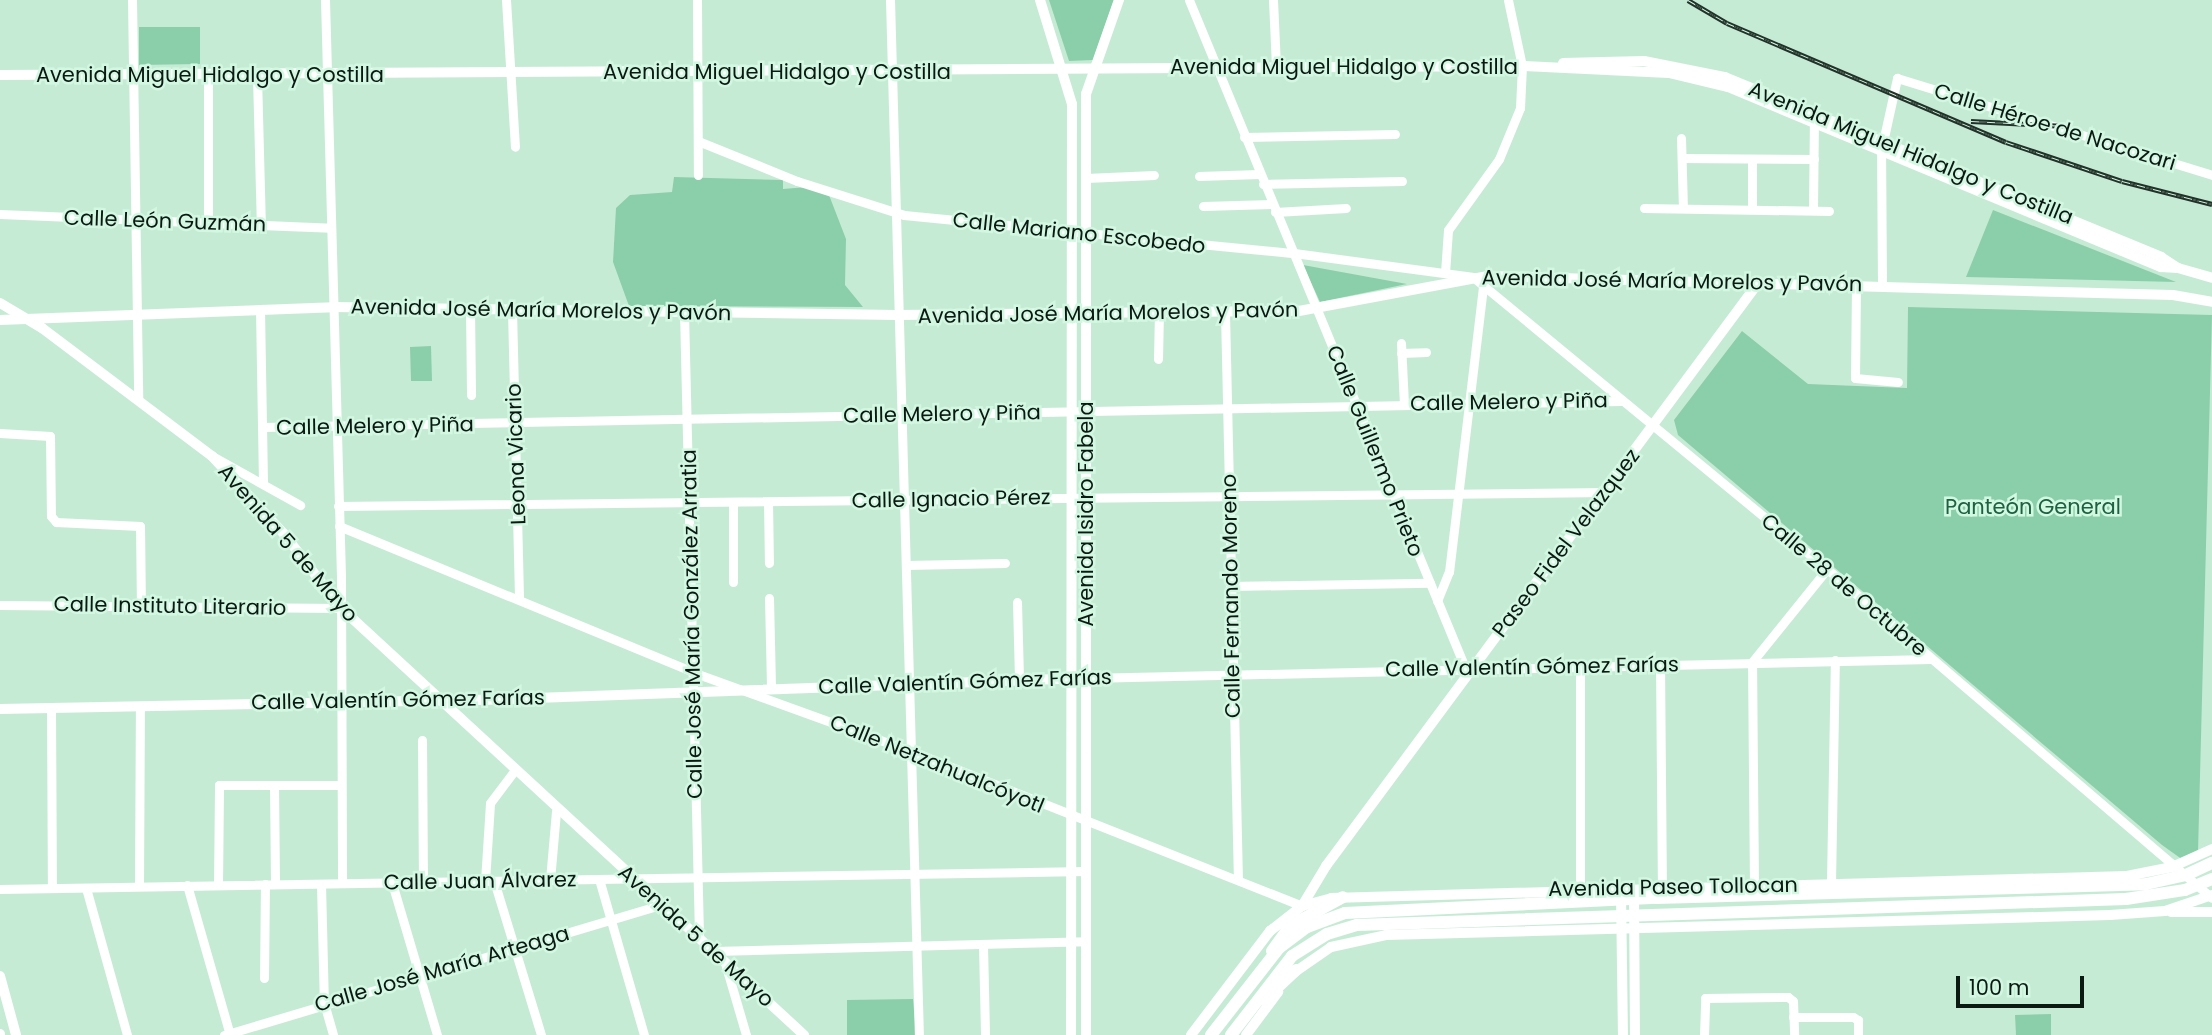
<!DOCTYPE html>
<meta charset="utf-8">
<style>
body{margin:0}
#map{position:relative;width:2212px;height:1035px;overflow:hidden;background:#c6ebd5;font-family:Poppins,sans-serif}
div>[style]{position:absolute}
[style*='--x']{left:calc(var(--x)*1px);top:calc(var(--y)*1px);width:calc(var(--w)*1px);rotate:calc(var(--a)*1deg)}
.green>*{inset:0;background:#8bcfaa}
.minor>*{height:9px;margin:-4.5px;padding:0 4.5px;transform-origin:4.5px;border-radius:4.5px;background:#fff}
.major>*{height:10px;margin:-5px;padding:0 5px;transform-origin:5px;border-radius:5px;background:#fff}
.highway>*{height:12px;margin:-6px;padding:0 6px;transform-origin:6px;border-radius:6px;background:#fff}
.rail>*{height:5px;margin-top:-2.5px;transform-origin:0;background:repeating-linear-gradient(90deg,#d3f8e2 0 8px,#223229 0 16px);box-sizing:border-box;border-block:2px solid #223229}
span{translate:-50% -50%;white-space:nowrap;text-align:center;line-height:1.15;-webkit-text-stroke:5px #d3f8e2;paint-order:stroke}
.street-label{font-size:21px;color:#0c1912}
.park-label{font-size:21px;color:#1c6141}
.scale{position:absolute;left:1956px;top:976px;width:128px;height:32px;box-sizing:border-box;border:4px solid #0c1912;border-top:0;padding-left:9px;font-size:21px;line-height:24px;white-space:nowrap;color:#0c1912;-webkit-text-stroke:5px #d3f8e2;paint-order:stroke}
</style>
<div id="map">
<div class="green">
<i style="clip-path:polygon(1049px 0,1114px 0,1093px 60px,1069px 61px)"></i>
<i style="clip-path:polygon(139px 27px,200px 27px,200px 64px,139px 65px)"></i>
<i style="clip-path:polygon(674px 177px,783px 180px,783px 189px,807px 187px,829px 195px,846px 239px,845px 285px,863px 307px,629px 306px,613px 262px,616px 208px,630px 195px,672px 192px)"></i>
<i style="clip-path:polygon(1993px 210px,2176px 282px,1966px 277px)"></i>
<i style="clip-path:polygon(1303px 265px,1407px 284px,1320px 302px)"></i>
<i style="clip-path:polygon(1908px 307px,2212px 315px,2198px 853px,2183px 860px,2162px 845px,1678px 435px,1674px 420px,1742px 331px,1808px 384px,1907px 388px)"></i>
<i style="clip-path:polygon(431px 346px,432px 381px,411px 381px,410px 347px)"></i>
<i style="clip-path:polygon(913px 999px,916px 1035px,847px 1035px,847px 1000px)"></i>
<i style="clip-path:polygon(2051px 1014px,2051px 1035px,2016px 1035px,2015px 1015px)"></i>
</div>
<div class="minor">
<i style="--x:132;--y:0;--w:399;--a:89.1"></i>
<i style="--x:325;--y:0;--w:576;--a:88.41"></i>
<i style="--x:341;--y:576;--w:307;--a:89.8"></i>
<i style="--x:506;--y:0;--w:147;--a:86.5"></i>
<i style="--x:697;--y:0;--w:175;--a:89.7"></i>
<i style="--x:890;--y:0;--w:1035;--a:88.4"></i>
<i style="--x:1189;--y:0;--w:725;--a:67.54"></i>
<i style="--x:1273;--y:0;--w:67;--a:87.4"></i>
<i style="--x:208;--y:76;--w:147;--a:90"></i>
<i style="--x:257;--y:76;--w:149;--a:88.5"></i>
<i style="--x:1244;--y:137;--w:151;--a:-1.1"></i>
<i style="--x:1681;--y:138;--w:70;--a:88.4"></i>
<i style="--x:698;--y:141;--w:107;--a:22"></i>
<i style="--x:797;--y:181;--w:112;--a:17.6"></i>
<i style="--x:904;--y:215;--w:392;--a:5.6"></i>
<i style="--x:1294;--y:253;--w:181;--a:7.6"></i>
<i style="--x:1473;--y:277;--w:459;--a:39.5"></i>
<i style="--x:1827;--y:569;--w:506;--a:40.52"></i>
<i style="--x:1682;--y:158;--w:132;--a:0.4"></i>
<i style="--x:1752;--y:159;--w:50;--a:90"></i>
<i style="--x:1199;--y:176;--w:60;--a:-1.9"></i>
<i style="--x:1086;--y:178;--w:68;--a:-2.5"></i>
<i style="--x:1263;--y:184;--w:139;--a:-1.2"></i>
<i style="--x:1203;--y:206;--w:69;--a:-1.7"></i>
<i style="--x:1644;--y:208;--w:185;--a:0.9"></i>
<i style="--x:1813;--y:210;--w:92;--a:-89.4"></i>
<i style="--x:1275;--y:212;--w:71;--a:-3.2"></i>
<i style="--x:0;--y:214;--w:331;--a:2.4"></i>
<i style="--x:1445;--y:273;--w:43;--a:-86"></i>
<i style="--x:1448;--y:230;--w:87;--a:-54.3"></i>
<i style="--x:1499;--y:159;--w:55;--a:-67.6"></i>
<i style="--x:1520;--y:108;--w:42;--a:-87.3"></i>
<i style="--x:1522;--y:66;--w:67;--a:-102"></i>
<i style="--x:1856;--y:285;--w:93;--a:90.6"></i>
<i style="--x:1855;--y:378;--w:43;--a:5.3"></i>
<i style="--x:1882;--y:285;--w:134;--a:-90.4"></i>
<i style="--x:1881;--y:151;--w:75;--a:-77.6"></i>
<i style="--x:1897;--y:78;--w:330;--a:17.1"></i>
<i style="--x:470;--y:309;--w:86;--a:89.3"></i>
<i style="--x:260;--y:310;--w:174;--a:89"></i>
<i style="--x:512;--y:310;--w:289;--a:88.6"></i>
<i style="--x:684;--y:312;--w:624;--a:88.62"></i>
<i style="--x:1225;--y:313;--w:567;--a:88.69"></i>
<i style="--x:1401;--y:343;--w:61;--a:87.2"></i>
<i style="--x:1401;--y:353;--w:25;--a:-2"></i>
<i style="--x:1158;--y:359;--w:46;--a:-88.8"></i>
<i style="--x:262;--y:427;--w:1359;--a:-1.1"></i>
<i style="--x:0;--y:433;--w:50;--a:3.4"></i>
<i style="--x:50;--y:436;--w:80;--a:89.3"></i>
<i style="--x:51;--y:516;--w:8;--a:50"></i>
<i style="--x:56;--y:522;--w:84;--a:2.7"></i>
<i style="--x:140;--y:526;--w:81;--a:89.3"></i>
<i style="--x:212;--y:456;--w:101;--a:29.1"></i>
<i style="--x:733;--y:502;--w:80;--a:90"></i>
<i style="--x:768;--y:502;--w:61;--a:89.1"></i>
<i style="--x:338;--y:506;--w:1268;--a:-0.63"></i>
<i style="--x:339;--y:526;--w:385;--a:22.4"></i>
<i style="--x:695;--y:673;--w:230;--a:19.9"></i>
<i style="--x:911;--y:751;--w:421;--a:21.6"></i>
<i style="--x:906;--y:565;--w:99;--a:-1.2"></i>
<i style="--x:1230;--y:586;--w:200;--a:-0.9"></i>
<i style="--x:769;--y:598;--w:91;--a:88.7"></i>
<i style="--x:1437;--y:601;--w:31;--a:-68"></i>
<i style="--x:1449;--y:572;--w:287;--a:-83.2"></i>
<i style="--x:1017;--y:602;--w:78;--a:88.5"></i>
<i style="--x:0;--y:605;--w:341;--a:0.5"></i>
<i style="--x:1660;--y:664;--w:222;--a:89.5"></i>
<i style="--x:1580;--y:667;--w:221;--a:90"></i>
<i style="--x:1087;--y:678;--w:843;--a:-1.29"></i>
<i style="--x:51;--y:708;--w:180;--a:89.7"></i>
<i style="--x:422;--y:740;--w:143;--a:89.6"></i>
<i style="--x:274;--y:785;--w:99;--a:89.4"></i>
<i style="--x:599;--y:879;--w:162;--a:73.9"></i>
<i style="--x:550;--y:880;--w:69;--a:-85"></i>
<i style="--x:485;--y:881;--w:78;--a:-86.3"></i>
<i style="--x:490;--y:803;--w:40;--a:-53"></i>
<i style="--x:494;--y:881;--w:161;--a:73"></i>
<i style="--x:392;--y:883;--w:159;--a:73.5"></i>
<i style="--x:1831;--y:883;--w:223;--a:-89"></i>
<i style="--x:321;--y:884;--w:119;--a:88.6"></i>
<i style="--x:324;--y:1003;--w:33;--a:74"></i>
<i style="--x:187;--y:885;--w:156;--a:74"></i>
<i style="--x:218;--y:885;--w:100;--a:-89.4"></i>
<i style="--x:219;--y:785;--w:119;--a:0"></i>
<i style="--x:139;--y:886;--w:180;--a:-89.7"></i>
<i style="--x:1754;--y:887;--w:225;--a:-90.5"></i>
<i style="--x:1752;--y:662;--w:119;--a:-51.1"></i>
<i style="--x:86;--y:888;--w:153;--a:74.4"></i>
<i style="--x:0;--y:889;--w:1086;--a:-0.95"></i>
<i style="--x:983;--y:945;--w:90;--a:88.7"></i>
<i style="--x:714;--y:951;--w:372;--a:-1.5"></i>
<i style="--x:725;--y:963;--w:75;--a:73.7"></i>
<i style="--x:264;--y:978;--w:94;--a:-89.4"></i>
<i style="--x:1793;--y:1017;--w:60;--a:0"></i>
<i style="--x:1853;--y:1017;--w:6;--a:31"></i>
<i style="--x:1858;--y:1020;--w:15;--a:90"></i>
<i style="--x:224;--y:1035;--w:456;--a:-16.6"></i>
<i style="--x:1704;--y:1035;--w:37;--a:-88"></i>
<i style="--x:1705;--y:998;--w:83;--a:-0.7"></i>
<i style="--x:1788;--y:997;--w:6;--a:39"></i>
<i style="--x:1793;--y:1001;--w:34;--a:88"></i>
</div>
<div class="major">
<i style="--x:1040;--y:0;--w:109;--a:72.9"></i>
<i style="--x:1072;--y:104;--w:931;--a:90.06"></i>
<i style="--x:1563;--y:63;--w:81;--a:-1.4"></i>
<i style="--x:1644;--y:61;--w:83;--a:11.2"></i>
<i style="--x:1725;--y:77;--w:472;--a:22.4"></i>
<i style="--x:2161;--y:257;--w:20;--a:33"></i>
<i style="--x:2178;--y:268;--w:35;--a:16"></i>
<i style="--x:0;--y:75;--w:1522;--a:-0.34"></i>
<i style="--x:1522;--y:66;--w:147;--a:2.7"></i>
<i style="--x:1669;--y:73;--w:61;--a:13.3"></i>
<i style="--x:1728;--y:87;--w:469;--a:22.6"></i>
<i style="--x:2161;--y:267;--w:17;--a:3"></i>
<i style="--x:0;--y:303;--w:49;--a:30.8"></i>
<i style="--x:42;--y:328;--w:213;--a:37"></i>
<i style="--x:212;--y:456;--w:106;--a:47.3"></i>
<i style="--x:284;--y:534;--w:93;--a:52.4"></i>
<i style="--x:341;--y:608;--w:630;--a:42.68"></i>
<i style="--x:0;--y:320;--w:333;--a:-2.2"></i>
<i style="--x:333;--y:307;--w:564;--a:0.81"></i>
<i style="--x:897;--y:315;--w:402;--a:-0.6"></i>
<i style="--x:1299;--y:311;--w:191;--a:-10.5"></i>
<i style="--x:1487;--y:276;--w:686;--a:1.59"></i>
<i style="--x:2173;--y:295;--w:40;--a:10"></i>
<i style="--x:0;--y:709;--w:481;--a:-1.1"></i>
<i style="--x:481;--y:700;--w:606;--a:-2.08"></i>
<i style="--x:1621;--y:894;--w:141;--a:89.2"></i>
<i style="--x:1634;--y:894;--w:141;--a:89.6"></i>
<i style="--x:1302;--y:906;--w:47;--a:-59"></i>
<i style="--x:1326;--y:866;--w:726;--a:-53.46"></i>
<i style="--x:2171;--y:912;--w:41;--a:0"></i>
<i style="--x:1292;--y:974;--w:47;--a:-34.7"></i>
<i style="--x:1331;--y:947;--w:56;--a:-12.3"></i>
<i style="--x:1386;--y:935;--w:724;--a:-1.58"></i>
<i style="--x:2110;--y:915;--w:55;--a:-4.2"></i>
<i style="--x:2165;--y:911;--w:50;--a:-18.8"></i>
<i style="--x:0;--y:976;--w:61;--a:74.8"></i>
<i style="--x:0;--y:1034;--w:1;--a:90"></i>
<i style="--x:1086;--y:1035;--w:941;--a:-90"></i>
<i style="--x:1086;--y:94;--w:100;--a:-70.7"></i>
<i style="--x:1191;--y:1035;--w:131;--a:-52.8"></i>
<i style="--x:1270;--y:931;--w:41;--a:-38"></i>
<i style="--x:1302;--y:906;--w:30;--a:-15"></i>
<i style="--x:1331;--y:898;--w:796;--a:-1.58"></i>
<i style="--x:2127;--y:876;--w:46;--a:-11.3"></i>
<i style="--x:2172;--y:867;--w:44;--a:-24.2"></i>
<i style="--x:1246;--y:1035;--w:54;--a:-53.3"></i>
</div>
<div class="highway">
<i style="--x:1272;--y:951;--w:31;--a:-54"></i>
<i style="--x:1290;--y:926;--w:60;--a:-28.7"></i>
<i style="--x:1264;--y:1000;--w:44;--a:-43.2"></i>
<i style="--x:1211;--y:1035;--w:110;--a:-52"></i>
<i style="--x:1279;--y:948;--w:35;--a:-37"></i>
<i style="--x:1307;--y:927;--w:40;--a:-20.2"></i>
<i style="--x:1345;--y:913;--w:311;--a:-2.8"></i>
<i style="--x:1656;--y:898;--w:490;--a:-1.6"></i>
<i style="--x:2146;--y:884;--w:41;--a:-12.7"></i>
<i style="--x:2186;--y:875;--w:29;--a:-25"></i>
<i style="--x:1231;--y:1035;--w:100;--a:-52.3"></i>
<i style="--x:1292;--y:956;--w:41;--a:-32.2"></i>
<i style="--x:1327;--y:934;--w:31;--a:-17"></i>
<i style="--x:1357;--y:925;--w:769;--a:-1.94"></i>
<i style="--x:2126;--y:899;--w:60;--a:-8.7"></i>
<i style="--x:2185;--y:890;--w:29;--a:-22"></i>
</div>
<div class="rail">
<i style="--x:1688;--y:0;--w:45;--a:30.5"></i>
<i style="--x:1727;--y:23;--w:303;--a:23.1"></i>
<i style="--x:2006;--y:142;--w:122;--a:18.6"></i>
<i style="--x:2122;--y:181;--w:93;--a:14.3"></i>
<i style="--x:1971;--y:121;--w:95;--a:3"></i>
</div>
<div class="street-label">
<span style="left:1344px;top:67px">Avenida Miguel Hidalgo y Costilla</span>
<span style="left:777px;top:72px">Avenida Miguel Hidalgo y Costilla</span>
<span style="left:210px;top:75px">Avenida Miguel Hidalgo y Costilla</span>
<span style="left:2055px;top:127px;rotate:17deg">Calle Héroe de Nacozari</span>
<span style="left:1911px;top:153px;rotate:22deg">Avenida Miguel Hidalgo y Costilla</span>
<span style="left:165px;top:221px;rotate:2deg">Calle León Guzmán</span>
<span style="left:1079px;top:233px;rotate:6deg">Calle Mariano Escobedo</span>
<span style="left:1672px;top:281px;rotate:1deg">Avenida José María Morelos y Pavón</span>
<span style="left:541px;top:310px;rotate:1deg">Avenida José María Morelos y Pavón</span>
<span style="left:1108px;top:313px;rotate:-1deg">Avenida José María Morelos y Pavón</span>
<span style="left:1509px;top:402px;rotate:-1deg">Calle Melero y Piña</span>
<span style="left:942px;top:414px;rotate:-1deg">Calle Melero y Piña</span>
<span style="left:375px;top:426px;rotate:-1deg">Calle Melero y Piña</span>
<span style="left:1375px;top:451px;rotate:68deg">Calle Guillermo Prieto</span>
<span style="left:516px;top:454px;rotate:-92deg">Leona Vicario</span>
<span style="left:951px;top:499px;rotate:-1deg">Calle Ignacio Pérez</span>
<span style="left:1086px;top:514px;rotate:-90deg">Avenida Isidro Fabela</span>
<span style="left:288px;top:543px;rotate:49deg">Avenida 5 de Mayo</span>
<span style="left:1566px;top:543px;rotate:-53deg">Paseo Fidel Velazquez</span>
<span style="left:1844px;top:585px;rotate:40deg">Calle 28 de Octubre</span>
<span style="left:1231px;top:596px;rotate:-91deg">Calle Fernando Moreno</span>
<span style="left:170px;top:606px;rotate:1deg">Calle Instituto Literario</span>
<span style="left:692px;top:624px;rotate:-91deg">Calle José María González Arratia</span>
<span style="left:1532px;top:667px;rotate:-1deg">Calle Valentín Gómez Farías</span>
<span style="left:965px;top:682px;rotate:-2deg">Calle Valentín Gómez Farías</span>
<span style="left:398px;top:700px;rotate:-1deg">Calle Valentín Gómez Farías</span>
<span style="left:937px;top:764px;rotate:22deg">Calle Netzahualcóyotl</span>
<span style="left:480px;top:881px;rotate:-1deg">Calle Juan Álvarez</span>
<span style="left:1673px;top:887px;rotate:-1deg">Avenida Paseo Tollocan</span>
<span style="left:696px;top:936px;rotate:42deg">Avenida 5 de Mayo</span>
<span style="left:442px;top:969px;rotate:-16deg">Calle José María Arteaga</span>
</div>
<div class="park-label">
<span style="left:2033px;top:507px">Panteón General</span>
</div>
<div class="scale">100 m</div>
</div>
